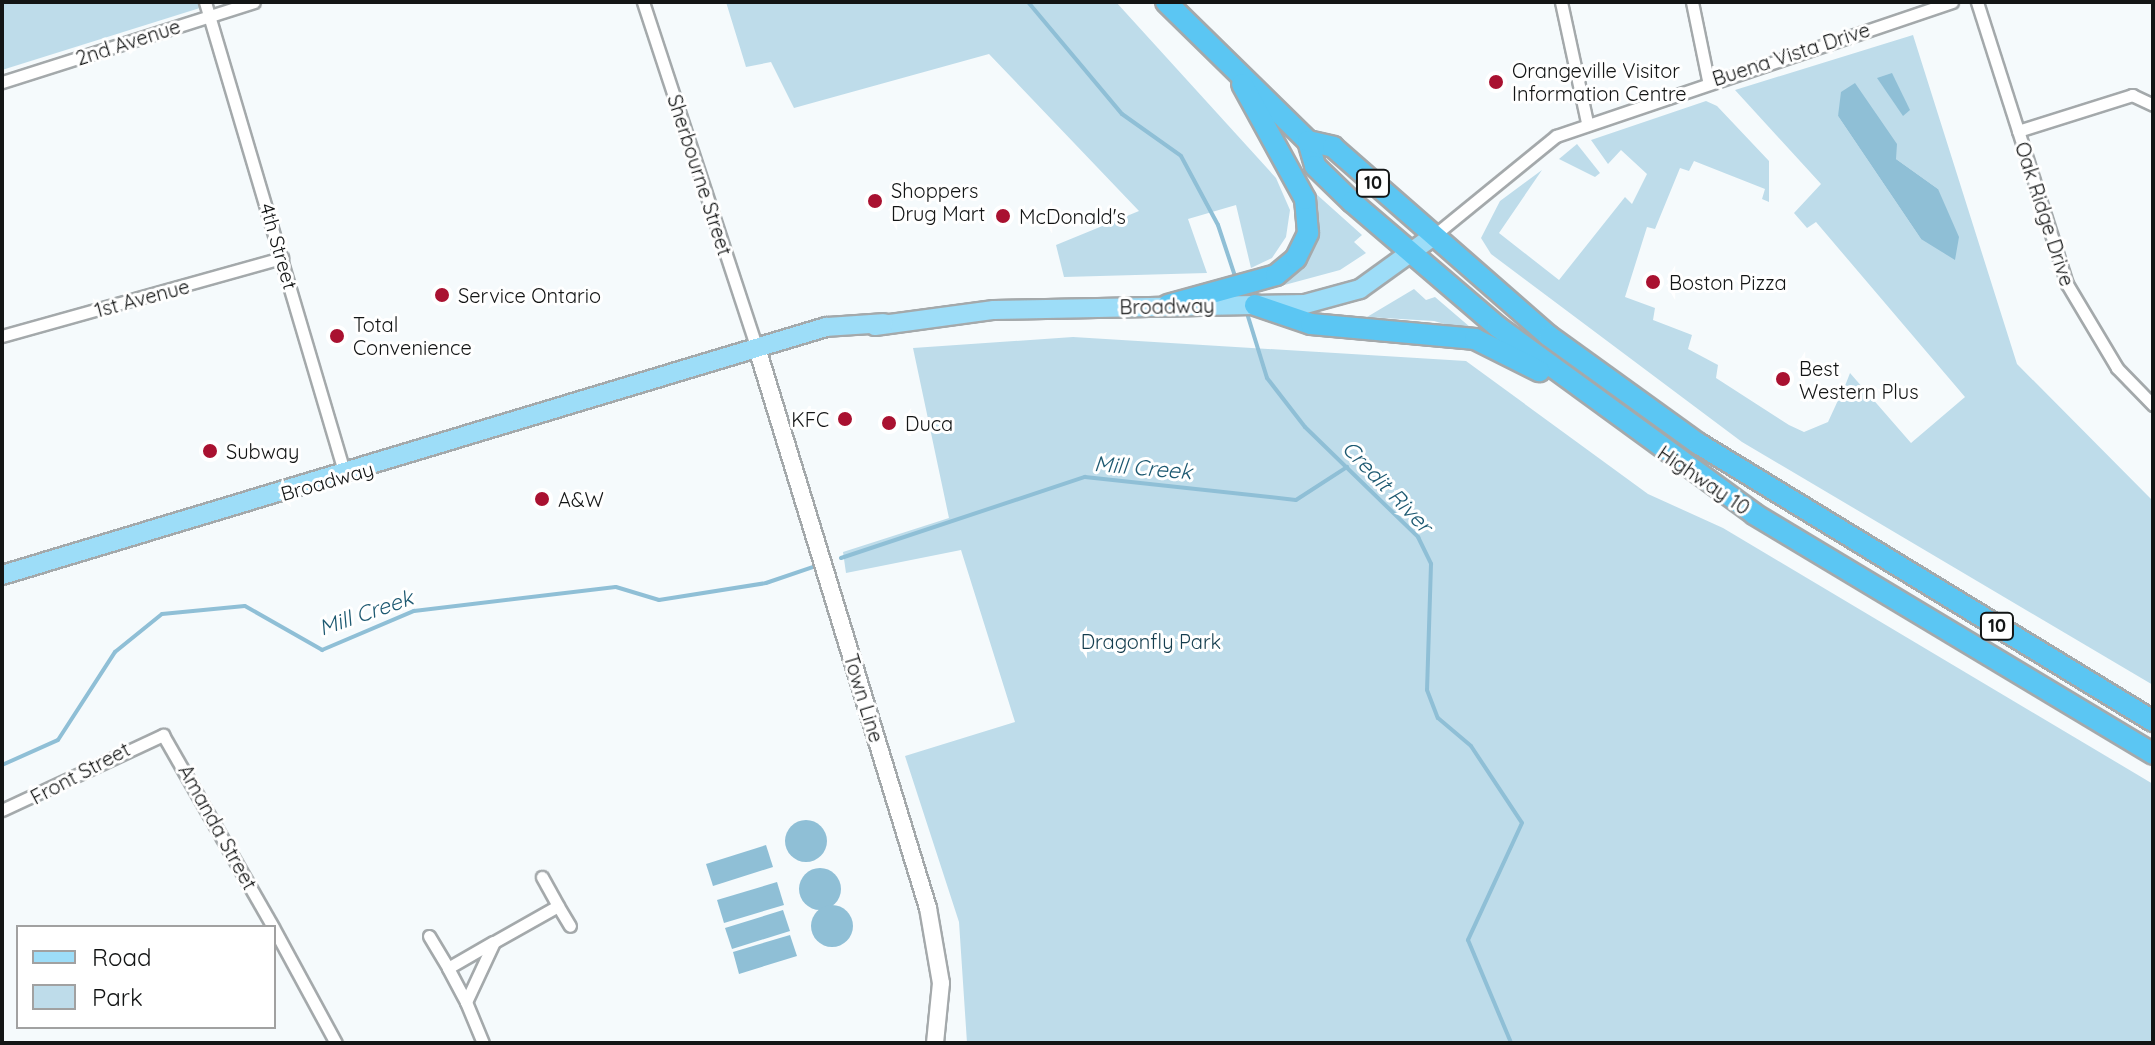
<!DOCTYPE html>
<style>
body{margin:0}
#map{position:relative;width:2155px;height:1045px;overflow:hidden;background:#f5fafc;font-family:Quicksand,sans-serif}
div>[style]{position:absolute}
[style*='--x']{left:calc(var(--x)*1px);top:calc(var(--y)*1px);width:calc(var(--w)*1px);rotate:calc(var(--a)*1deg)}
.green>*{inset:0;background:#bedcea}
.water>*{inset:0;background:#8fbfd6}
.round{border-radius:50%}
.stream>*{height:4px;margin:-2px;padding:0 2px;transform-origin:2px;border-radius:2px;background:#8fbfd6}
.roads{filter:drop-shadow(2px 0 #a4a9ab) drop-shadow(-2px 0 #a4a9ab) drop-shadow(0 2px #a4a9ab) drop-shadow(0 -2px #a4a9ab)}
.street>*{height:11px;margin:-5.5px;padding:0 5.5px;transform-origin:5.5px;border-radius:5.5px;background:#fff}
.secondary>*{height:16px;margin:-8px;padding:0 8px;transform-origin:8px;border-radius:8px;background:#fff}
.primary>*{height:18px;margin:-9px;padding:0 9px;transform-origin:9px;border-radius:9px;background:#9dddf8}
.highway>*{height:20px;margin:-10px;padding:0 10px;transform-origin:10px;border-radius:10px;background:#5bc6f3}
.dots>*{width:22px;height:22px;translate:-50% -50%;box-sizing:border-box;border:4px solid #fff;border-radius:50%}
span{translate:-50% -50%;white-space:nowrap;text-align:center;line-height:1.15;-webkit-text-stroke:6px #fff;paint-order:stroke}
.shield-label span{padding:2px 6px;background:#fff;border:2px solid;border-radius:6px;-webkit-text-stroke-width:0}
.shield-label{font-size:18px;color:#131515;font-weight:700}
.street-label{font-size:20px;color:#131515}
.poi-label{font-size:20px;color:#131515}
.left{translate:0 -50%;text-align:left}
.right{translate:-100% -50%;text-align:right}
.park-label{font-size:20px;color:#143d4e}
.water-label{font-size:22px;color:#1d5971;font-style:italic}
.frame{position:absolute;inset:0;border:4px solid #131515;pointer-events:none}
.legend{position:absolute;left:16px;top:925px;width:260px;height:104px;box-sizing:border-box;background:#fff;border:2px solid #a1a1a1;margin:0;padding:10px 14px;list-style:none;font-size:24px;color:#131515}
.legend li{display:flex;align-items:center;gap:16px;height:40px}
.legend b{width:40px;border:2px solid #a1a1a1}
</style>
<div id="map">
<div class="green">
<i style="clip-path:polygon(2px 2px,219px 2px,2px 70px)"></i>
<i style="clip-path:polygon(726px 2px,1116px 2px,1276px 178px,1290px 210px,1286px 237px,1272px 258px,1251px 268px,1236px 205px,1188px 219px,1207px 273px,1064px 277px,1056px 245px,1139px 211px,989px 54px,794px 108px,771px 62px,746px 67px)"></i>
<i style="clip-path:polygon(evenodd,1913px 35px,2017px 364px,2153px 501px,2153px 685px,1742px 442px,1491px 254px,1481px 238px,1500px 201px,1542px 170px,1499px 233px,1559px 280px,1625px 197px,1632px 204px,1647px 174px,1621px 150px,1608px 164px,1591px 140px,1706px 101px,1717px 106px,1769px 161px,1769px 202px,1762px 199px,1765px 189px,1694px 161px,1689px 171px,1680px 168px,1655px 229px,1647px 227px,1625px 297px,1655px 308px,1653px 320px,1692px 335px,1688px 349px,1718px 365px,1716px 378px,1789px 425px,1804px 432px,1828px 422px,1840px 396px,1854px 402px,1843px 391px,1850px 373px,1911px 443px,1965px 397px,1816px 222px,1807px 228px,1794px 213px,1821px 184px,1735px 90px,1913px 35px,1844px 101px,1896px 159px,1938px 189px,1921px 239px,1838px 116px,1844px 101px)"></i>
<i style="clip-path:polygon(1577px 144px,1600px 173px,1595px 177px,1559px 159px)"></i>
<i style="clip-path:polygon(1314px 192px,1362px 235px,1354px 242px,1366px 253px,1340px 270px,1277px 287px,1310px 256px,1319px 221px)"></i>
<i style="clip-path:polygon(1414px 289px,1426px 300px,1435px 297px,1477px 333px,1434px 321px,1367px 317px)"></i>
<i style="clip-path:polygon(1073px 337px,1466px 361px,1648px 494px,1723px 528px,2153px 784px,2153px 1043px,967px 1043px,959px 922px,905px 756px,1015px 722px,961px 550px,846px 573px,843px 552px,949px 518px,913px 348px)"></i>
</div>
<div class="water">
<i style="clip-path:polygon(1892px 73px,1910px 110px,1903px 116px,1877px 78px)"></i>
<i style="clip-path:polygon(1855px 83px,1897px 144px,1896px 159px,1938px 189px,1959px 237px,1955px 260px,1921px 239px,1838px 116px,1841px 92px)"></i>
<i class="round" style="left:785px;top:820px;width:42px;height:42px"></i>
<i style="clip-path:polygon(766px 845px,773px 867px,713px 886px,706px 864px)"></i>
<i class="round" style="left:799px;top:868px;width:42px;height:42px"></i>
<i style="clip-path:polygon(777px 882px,784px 905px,724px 923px,717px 900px)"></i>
<i class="round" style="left:811px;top:905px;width:42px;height:42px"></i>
<i style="clip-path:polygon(783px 910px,790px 931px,732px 949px,725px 928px)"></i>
<i style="clip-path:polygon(790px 935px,797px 956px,739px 974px,733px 952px)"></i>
</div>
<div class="stream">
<i style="--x:1028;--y:2;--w:146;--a:50"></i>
<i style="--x:1122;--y:114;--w:72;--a:35.4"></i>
<i style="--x:1181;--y:156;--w:78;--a:61.8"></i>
<i style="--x:1218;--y:225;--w:57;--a:71.6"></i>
<i style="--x:1246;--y:310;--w:71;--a:72.8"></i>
<i style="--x:1267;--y:378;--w:62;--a:52.2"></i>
<i style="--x:1305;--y:427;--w:158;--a:44.2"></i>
<i style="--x:1418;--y:537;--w:30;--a:64"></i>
<i style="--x:1431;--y:564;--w:126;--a:91.8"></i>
<i style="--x:1427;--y:690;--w:30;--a:69"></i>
<i style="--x:1438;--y:718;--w:43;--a:40.3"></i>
<i style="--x:1471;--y:746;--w:92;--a:56.5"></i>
<i style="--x:1522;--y:823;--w:129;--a:114.8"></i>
<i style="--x:1468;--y:940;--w:112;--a:67.3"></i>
<i style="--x:841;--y:558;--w:257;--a:-18.4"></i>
<i style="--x:1085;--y:477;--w:212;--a:6.2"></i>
<i style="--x:1296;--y:500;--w:61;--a:-32.9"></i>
<i style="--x:2;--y:765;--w:61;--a:-24.1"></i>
<i style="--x:58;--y:740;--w:105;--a:-57.1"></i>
<i style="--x:115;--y:652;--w:60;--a:-39"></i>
<i style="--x:162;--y:614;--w:83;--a:-5.5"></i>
<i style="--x:245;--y:606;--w:89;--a:29.7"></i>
<i style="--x:322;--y:650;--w:100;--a:-23"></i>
<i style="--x:414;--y:611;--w:203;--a:-6.8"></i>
<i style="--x:616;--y:587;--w:45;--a:16.8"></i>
<i style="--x:659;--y:600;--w:108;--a:-9"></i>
<i style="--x:766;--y:583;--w:50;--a:-18.8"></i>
</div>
<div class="roads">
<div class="street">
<i style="--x:205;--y:2;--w:493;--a:73.5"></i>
<i style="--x:643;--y:2;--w:364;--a:71.8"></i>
<i style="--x:1561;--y:2;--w:123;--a:77.8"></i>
<i style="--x:1692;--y:2;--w:80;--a:78.4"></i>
<i style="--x:1977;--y:2;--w:296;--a:72.3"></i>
<i style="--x:2067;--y:284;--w:98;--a:59.2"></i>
<i style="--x:2117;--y:368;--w:52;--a:45.8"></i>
<i style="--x:2;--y:82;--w:264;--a:-17.6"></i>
<i style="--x:2018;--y:131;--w:120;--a:-17.5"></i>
<i style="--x:2132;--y:95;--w:23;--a:25"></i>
<i style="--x:1432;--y:237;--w:160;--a:-39.2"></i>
<i style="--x:1556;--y:136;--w:418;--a:-18.7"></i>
<i style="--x:2;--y:336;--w:291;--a:-15.6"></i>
<i style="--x:2;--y:810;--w:178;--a:-25"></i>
<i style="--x:163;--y:735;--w:221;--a:60.2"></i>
<i style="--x:542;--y:877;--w:33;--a:61"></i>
<i style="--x:274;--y:929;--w:130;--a:61.5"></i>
<i style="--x:429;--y:936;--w:37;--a:59"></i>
<i style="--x:466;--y:1002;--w:38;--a:-118"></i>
<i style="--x:448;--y:968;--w:52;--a:-30"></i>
<i style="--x:483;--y:1043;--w:44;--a:-112.5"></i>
<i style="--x:466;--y:1002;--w:66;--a:-65"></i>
<i style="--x:494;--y:942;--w:73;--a:-29.4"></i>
<i style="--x:558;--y:906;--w:23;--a:59"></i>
</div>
<div class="secondary">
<i style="--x:757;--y:348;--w:586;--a:73.02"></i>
<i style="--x:928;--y:908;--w:76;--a:80.2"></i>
<i style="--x:941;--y:983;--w:60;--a:95.7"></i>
</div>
<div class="primary">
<i style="--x:875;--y:326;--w:120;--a:-7.7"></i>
<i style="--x:994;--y:310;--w:311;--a:-1.1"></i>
<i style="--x:1305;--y:304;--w:57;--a:-15.3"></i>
<i style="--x:1360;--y:289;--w:89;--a:-35.8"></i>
<i style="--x:2;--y:575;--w:861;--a:-16.75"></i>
<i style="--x:826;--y:327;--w:58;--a:-3.9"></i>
</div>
<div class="highway">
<i style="--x:1166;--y:2;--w:199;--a:44.4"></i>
<i style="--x:1308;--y:141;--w:26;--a:74"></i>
<i style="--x:1315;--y:166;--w:52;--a:44.2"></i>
<i style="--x:1352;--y:202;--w:192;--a:40.6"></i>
<i style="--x:1498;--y:327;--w:317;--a:36.1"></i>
<i style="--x:1754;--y:514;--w:466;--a:31"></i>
<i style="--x:1308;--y:141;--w:26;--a:13"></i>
<i style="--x:1333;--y:147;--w:287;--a:41.2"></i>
<i style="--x:1549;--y:336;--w:185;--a:35.8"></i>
<i style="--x:1699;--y:444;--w:532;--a:31.39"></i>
<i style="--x:1168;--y:305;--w:112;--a:-15.5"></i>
<i style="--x:1276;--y:275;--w:26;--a:-40"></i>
<i style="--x:1296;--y:258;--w:28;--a:-64"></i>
<i style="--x:1308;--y:233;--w:34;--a:-95"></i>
<i style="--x:1305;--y:199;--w:131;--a:-118.7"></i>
<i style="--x:1255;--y:305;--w:59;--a:18.7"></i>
<i style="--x:1311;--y:324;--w:165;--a:5.2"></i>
<i style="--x:1475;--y:339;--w:72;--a:26.6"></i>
</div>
</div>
<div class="dots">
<i style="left:1496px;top:82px;background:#a91130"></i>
<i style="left:875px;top:201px;background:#a91130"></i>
<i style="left:1003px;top:216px;background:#a91130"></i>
<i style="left:1653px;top:282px;background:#a91130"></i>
<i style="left:442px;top:295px;background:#a91130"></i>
<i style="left:337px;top:336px;background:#a91130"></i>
<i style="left:1783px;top:379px;background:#a91130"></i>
<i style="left:845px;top:419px;background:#a91130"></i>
<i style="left:889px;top:423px;background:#a91130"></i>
<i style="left:210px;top:451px;background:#a91130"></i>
<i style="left:542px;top:499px;background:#a91130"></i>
</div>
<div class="shield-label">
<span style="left:1373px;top:183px">10</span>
<span style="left:1997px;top:626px">10</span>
</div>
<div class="street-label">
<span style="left:128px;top:42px;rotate:-18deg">2nd Avenue</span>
<span style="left:1791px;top:54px;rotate:-18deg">Buena Vista Drive</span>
<span style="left:700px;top:175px;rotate:72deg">Sherbourne Street</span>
<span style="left:2045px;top:214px;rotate:72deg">Oak Ridge Drive</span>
<span style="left:279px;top:246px;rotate:74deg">4th Street</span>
<span style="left:142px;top:298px;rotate:-15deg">1st Avenue</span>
<span style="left:1167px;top:306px;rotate:-1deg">Broadway</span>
<span style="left:1704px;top:480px;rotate:34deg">Highway 10</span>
<span style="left:327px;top:481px;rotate:-16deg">Broadway</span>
<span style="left:864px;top:698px;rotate:73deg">Town Line</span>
<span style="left:80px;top:773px;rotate:-28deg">Front Street</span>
<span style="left:218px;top:827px;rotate:61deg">Amanda Street</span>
</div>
<div class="poi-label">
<span class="left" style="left:1512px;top:82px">Orangeville Visitor<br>Information Centre</span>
<span class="left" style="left:891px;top:202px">Shoppers<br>Drug Mart</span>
<span class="left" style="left:1019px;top:216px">McDonald's</span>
<span class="left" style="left:1669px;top:282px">Boston Pizza</span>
<span class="left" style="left:458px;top:295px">Service Ontario</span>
<span class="left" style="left:353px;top:336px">Total<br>Convenience</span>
<span class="left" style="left:1799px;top:380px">Best<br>Western Plus</span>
<span class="right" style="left:829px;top:419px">KFC</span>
<span class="left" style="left:905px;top:423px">Duca</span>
<span class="left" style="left:226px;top:451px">Subway</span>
<span class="left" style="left:558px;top:499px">A&amp;W</span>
</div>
<div class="park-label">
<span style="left:1151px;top:641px">Dragonfly Park</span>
</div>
<div class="water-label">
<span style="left:1143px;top:468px;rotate:5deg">Mill Creek</span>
<span style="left:1387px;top:487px;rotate:46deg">Credit River</span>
<span style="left:366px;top:613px;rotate:-19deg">Mill Creek</span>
</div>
<div class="frame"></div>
<ul class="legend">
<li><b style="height:10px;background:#9dddf8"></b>Road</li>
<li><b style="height:22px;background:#bedcea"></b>Park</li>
</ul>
</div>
